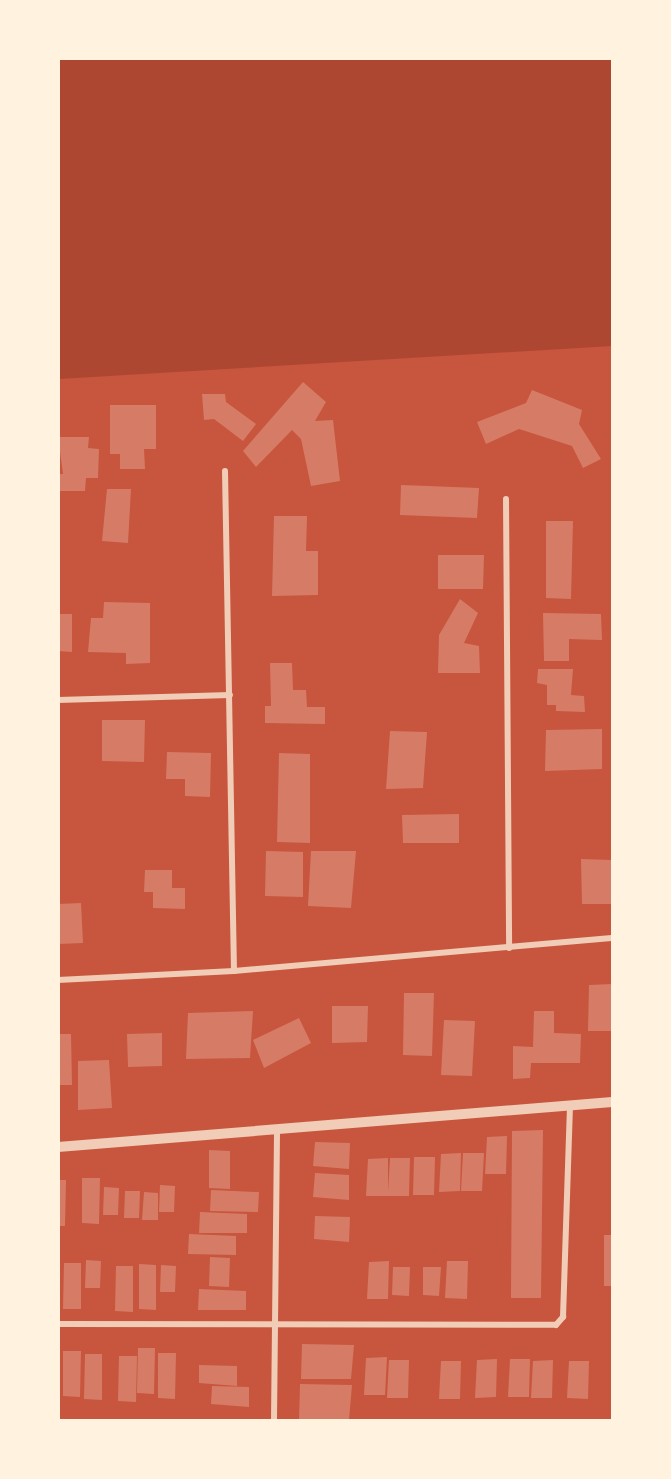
<!DOCTYPE html>
<style>
body{margin:0}
#map{position:relative;width:671px;height:1479px;overflow:hidden;background:#c8553d;font-family:Montserrat,sans-serif}
div>[style]{position:absolute}
[style*='--x']{left:calc(var(--x)*1px);top:calc(var(--y)*1px);width:calc(var(--w)*1px);rotate:calc(var(--a)*1deg)}
.green>*{inset:0;background:#ae4732}
.building>*{inset:0;background:#d67c66}
.minor>*{height:6px;margin:-3px;padding:0 3px;transform-origin:3px;border-radius:3px;background:#f1ccb7}
.tertiary>*{height:10px;margin:-5px;padding:0 5px;transform-origin:5px;border-radius:5px;background:#f1ccb7}
span{translate:-50% -50%;white-space:nowrap;text-align:center;line-height:1.15;-webkit-text-stroke:4.5px #fff3e0;paint-order:stroke}
.frame{position:absolute;inset:0;border:60px solid #fff3e0;pointer-events:none}
</style>
<div id="map">
<div class="green">
<i style="clip-path:polygon(59px 58px,612px 59px,612px 346px,59px 379px)"></i>
</div>
<div class="building">
<i style="clip-path:polygon(303px 382px,326px 402px,315px 421px,333px 420px,340px 481px,311px 486px,301px 439px,292px 430px,256px 467px,243px 451px)"></i>
<i style="clip-path:polygon(532px 390px,582px 410px,579px 424px,601px 459px,583px 468px,572px 446px,519px 429px,486px 444px,477px 422px,526px 403px)"></i>
<i style="clip-path:polygon(202px 394px,225px 394px,226px 402px,256px 424px,243px 441px,214px 419px,204px 420px)"></i>
<i style="clip-path:polygon(110px 405px,156px 405px,156px 449px,144px 449px,145px 469px,120px 469px,120px 454px,110px 454px)"></i>
<i style="clip-path:polygon(58px 437px,89px 437px,88px 448px,99px 449px,98px 478px,86px 478px,85px 491px,58px 491px,58px 474px,63px 474px)"></i>
<i style="clip-path:polygon(401px 485px,479px 488px,477px 518px,400px 515px)"></i>
<i style="clip-path:polygon(107px 489px,131px 489px,128px 543px,102px 541px)"></i>
<i style="clip-path:polygon(274px 516px,307px 516px,306px 551px,318px 551px,318px 595px,272px 596px)"></i>
<i style="clip-path:polygon(546px 521px,573px 521px,571px 599px,546px 598px)"></i>
<i style="clip-path:polygon(438px 555px,484px 555px,483px 589px,438px 589px)"></i>
<i style="clip-path:polygon(460px 599px,478px 613px,464px 643px,479px 646px,480px 673px,438px 673px,439px 635px)"></i>
<i style="clip-path:polygon(104px 602px,150px 603px,150px 663px,126px 664px,126px 653px,88px 652px,91px 618px,103px 618px)"></i>
<i style="clip-path:polygon(543px 613px,601px 614px,602px 640px,569px 639px,569px 661px,544px 661px)"></i>
<i style="clip-path:polygon(58px 614px,72px 614px,72px 652px,58px 651px)"></i>
<i style="clip-path:polygon(270px 663px,292px 663px,293px 690px,306px 690px,307px 707px,325px 707px,325px 724px,265px 723px,265px 706px,271px 706px)"></i>
<i style="clip-path:polygon(538px 669px,573px 669px,571px 695px,584px 696px,585px 712px,556px 711px,556px 705px,547px 705px,547px 685px,537px 683px)"></i>
<i style="clip-path:polygon(102px 720px,145px 720px,144px 762px,102px 761px)"></i>
<i style="clip-path:polygon(602px 729px,602px 769px,545px 771px,546px 730px)"></i>
<i style="clip-path:polygon(390px 731px,427px 732px,423px 788px,386px 789px)"></i>
<i style="clip-path:polygon(167px 752px,211px 753px,210px 797px,185px 796px,185px 779px,166px 779px)"></i>
<i style="clip-path:polygon(279px 753px,310px 754px,310px 843px,277px 842px)"></i>
<i style="clip-path:polygon(459px 814px,459px 843px,403px 843px,402px 815px)"></i>
<i style="clip-path:polygon(266px 851px,303px 852px,303px 897px,265px 896px)"></i>
<i style="clip-path:polygon(311px 851px,356px 851px,351px 908px,308px 906px)"></i>
<i style="clip-path:polygon(581px 859px,612px 860px,612px 904px,582px 904px)"></i>
<i style="clip-path:polygon(145px 870px,172px 870px,172px 888px,185px 888px,185px 909px,153px 908px,153px 892px,144px 892px)"></i>
<i style="clip-path:polygon(81px 903px,83px 943px,58px 944px,58px 904px)"></i>
<i style="clip-path:polygon(612px 984px,612px 1031px,588px 1031px,589px 985px)"></i>
<i style="clip-path:polygon(404px 993px,434px 993px,432px 1056px,403px 1055px)"></i>
<i style="clip-path:polygon(332px 1006px,368px 1006px,367px 1042px,332px 1043px)"></i>
<i style="clip-path:polygon(253px 1011px,250px 1058px,186px 1059px,188px 1013px)"></i>
<i style="clip-path:polygon(534px 1011px,554px 1011px,554px 1033px,581px 1034px,580px 1063px,531px 1063px,530px 1078px,513px 1079px,513px 1046px,533px 1047px)"></i>
<i style="clip-path:polygon(299px 1018px,311px 1043px,264px 1068px,253px 1040px)"></i>
<i style="clip-path:polygon(444px 1020px,475px 1021px,472px 1076px,441px 1075px)"></i>
<i style="clip-path:polygon(162px 1033px,162px 1066px,128px 1067px,127px 1034px)"></i>
<i style="clip-path:polygon(58px 1034px,71px 1034px,72px 1085px,58px 1085px)"></i>
<i style="clip-path:polygon(109px 1060px,112px 1108px,78px 1110px,78px 1061px)"></i>
<i style="clip-path:polygon(543px 1130px,541px 1298px,511px 1298px,512px 1131px)"></i>
<i style="clip-path:polygon(507px 1136px,506px 1174px,485px 1174px,487px 1137px)"></i>
<i style="clip-path:polygon(315px 1142px,350px 1143px,349px 1169px,313px 1166px)"></i>
<i style="clip-path:polygon(209px 1150px,230px 1151px,230px 1189px,209px 1188px)"></i>
<i style="clip-path:polygon(461px 1153px,460px 1191px,439px 1192px,441px 1154px)"></i>
<i style="clip-path:polygon(463px 1153px,484px 1153px,482px 1191px,461px 1191px)"></i>
<i style="clip-path:polygon(414px 1157px,435px 1157px,434px 1195px,413px 1195px)"></i>
<i style="clip-path:polygon(388px 1158px,388px 1192px,390px 1158px,410px 1158px,409px 1196px,366px 1196px,368px 1159px)"></i>
<i style="clip-path:polygon(315px 1173px,349px 1175px,349px 1200px,313px 1197px)"></i>
<i style="clip-path:polygon(82px 1178px,100px 1178px,99px 1224px,82px 1223px)"></i>
<i style="clip-path:polygon(58px 1180px,66px 1180px,65px 1226px,58px 1226px)"></i>
<i style="clip-path:polygon(160px 1185px,175px 1186px,174px 1212px,159px 1212px)"></i>
<i style="clip-path:polygon(104px 1187px,119px 1188px,118px 1215px,103px 1215px)"></i>
<i style="clip-path:polygon(211px 1190px,259px 1192px,258px 1212px,210px 1211px)"></i>
<i style="clip-path:polygon(125px 1191px,140px 1191px,139px 1218px,124px 1218px)"></i>
<i style="clip-path:polygon(144px 1192px,158px 1193px,158px 1220px,142px 1220px)"></i>
<i style="clip-path:polygon(200px 1212px,247px 1214px,247px 1233px,199px 1233px)"></i>
<i style="clip-path:polygon(315px 1216px,350px 1217px,349px 1242px,314px 1239px)"></i>
<i style="clip-path:polygon(189px 1234px,236px 1236px,236px 1255px,188px 1254px)"></i>
<i style="clip-path:polygon(604px 1235px,612px 1235px,612px 1286px,604px 1286px)"></i>
<i style="clip-path:polygon(210px 1257px,230px 1258px,229px 1287px,209px 1286px)"></i>
<i style="clip-path:polygon(86px 1260px,101px 1261px,100px 1288px,85px 1288px)"></i>
<i style="clip-path:polygon(389px 1261px,388px 1299px,367px 1299px,369px 1262px)"></i>
<i style="clip-path:polygon(447px 1261px,468px 1261px,467px 1299px,445px 1298px)"></i>
<i style="clip-path:polygon(64px 1263px,81px 1263px,81px 1309px,63px 1309px)"></i>
<i style="clip-path:polygon(139px 1264px,156px 1265px,156px 1310px,139px 1309px)"></i>
<i style="clip-path:polygon(161px 1265px,176px 1266px,175px 1292px,160px 1292px)"></i>
<i style="clip-path:polygon(116px 1266px,133px 1266px,133px 1312px,115px 1311px)"></i>
<i style="clip-path:polygon(393px 1267px,410px 1267px,409px 1296px,392px 1295px)"></i>
<i style="clip-path:polygon(423px 1267px,441px 1267px,439px 1296px,423px 1295px)"></i>
<i style="clip-path:polygon(199px 1289px,246px 1291px,246px 1310px,198px 1310px)"></i>
<i style="clip-path:polygon(302px 1344px,354px 1345px,351px 1379px,301px 1379px)"></i>
<i style="clip-path:polygon(138px 1348px,155px 1348px,154px 1394px,137px 1393px)"></i>
<i style="clip-path:polygon(63px 1351px,81px 1351px,80px 1397px,63px 1396px)"></i>
<i style="clip-path:polygon(158px 1353px,176px 1353px,175px 1399px,158px 1398px)"></i>
<i style="clip-path:polygon(85px 1354px,102px 1354px,102px 1400px,84px 1399px)"></i>
<i style="clip-path:polygon(119px 1356px,137px 1356px,136px 1402px,118px 1401px)"></i>
<i style="clip-path:polygon(387px 1357px,385px 1395px,364px 1395px,366px 1358px)"></i>
<i style="clip-path:polygon(497px 1359px,496px 1397px,475px 1398px,477px 1360px)"></i>
<i style="clip-path:polygon(510px 1359px,530px 1359px,529px 1397px,508px 1397px)"></i>
<i style="clip-path:polygon(389px 1360px,409px 1360px,408px 1398px,387px 1398px)"></i>
<i style="clip-path:polygon(553px 1360px,552px 1398px,531px 1398px,533px 1361px)"></i>
<i style="clip-path:polygon(441px 1361px,461px 1361px,460px 1399px,439px 1399px)"></i>
<i style="clip-path:polygon(569px 1361px,589px 1361px,588px 1399px,567px 1398px)"></i>
<i style="clip-path:polygon(199px 1365px,237px 1366px,237px 1386px,199px 1383px)"></i>
<i style="clip-path:polygon(300px 1384px,352px 1385px,349px 1420px,299px 1420px)"></i>
<i style="clip-path:polygon(212px 1386px,249px 1387px,249px 1407px,211px 1404px)"></i>
</div>
<div class="minor">
<i style="--x:225;--y:471;--w:500;--a:88.97"></i>
<i style="--x:506;--y:499;--w:449;--a:89.6"></i>
<i style="--x:58;--y:700;--w:172;--a:-1.7"></i>
<i style="--x:58;--y:980;--w:176;--a:-2.9"></i>
<i style="--x:234;--y:971;--w:379;--a:-5"></i>
<i style="--x:58;--y:1324;--w:498;--a:0.1"></i>
<i style="--x:556;--y:1325;--w:11;--a:-49"></i>
<i style="--x:563;--y:1317;--w:212;--a:-88.1"></i>
<i style="--x:274;--y:1420;--w:289;--a:-89.4"></i>
</div>
<div class="tertiary">
<i style="--x:58;--y:1147;--w:556;--a:-4.64"></i>
</div>
<div class="frame"></div>
</div>
